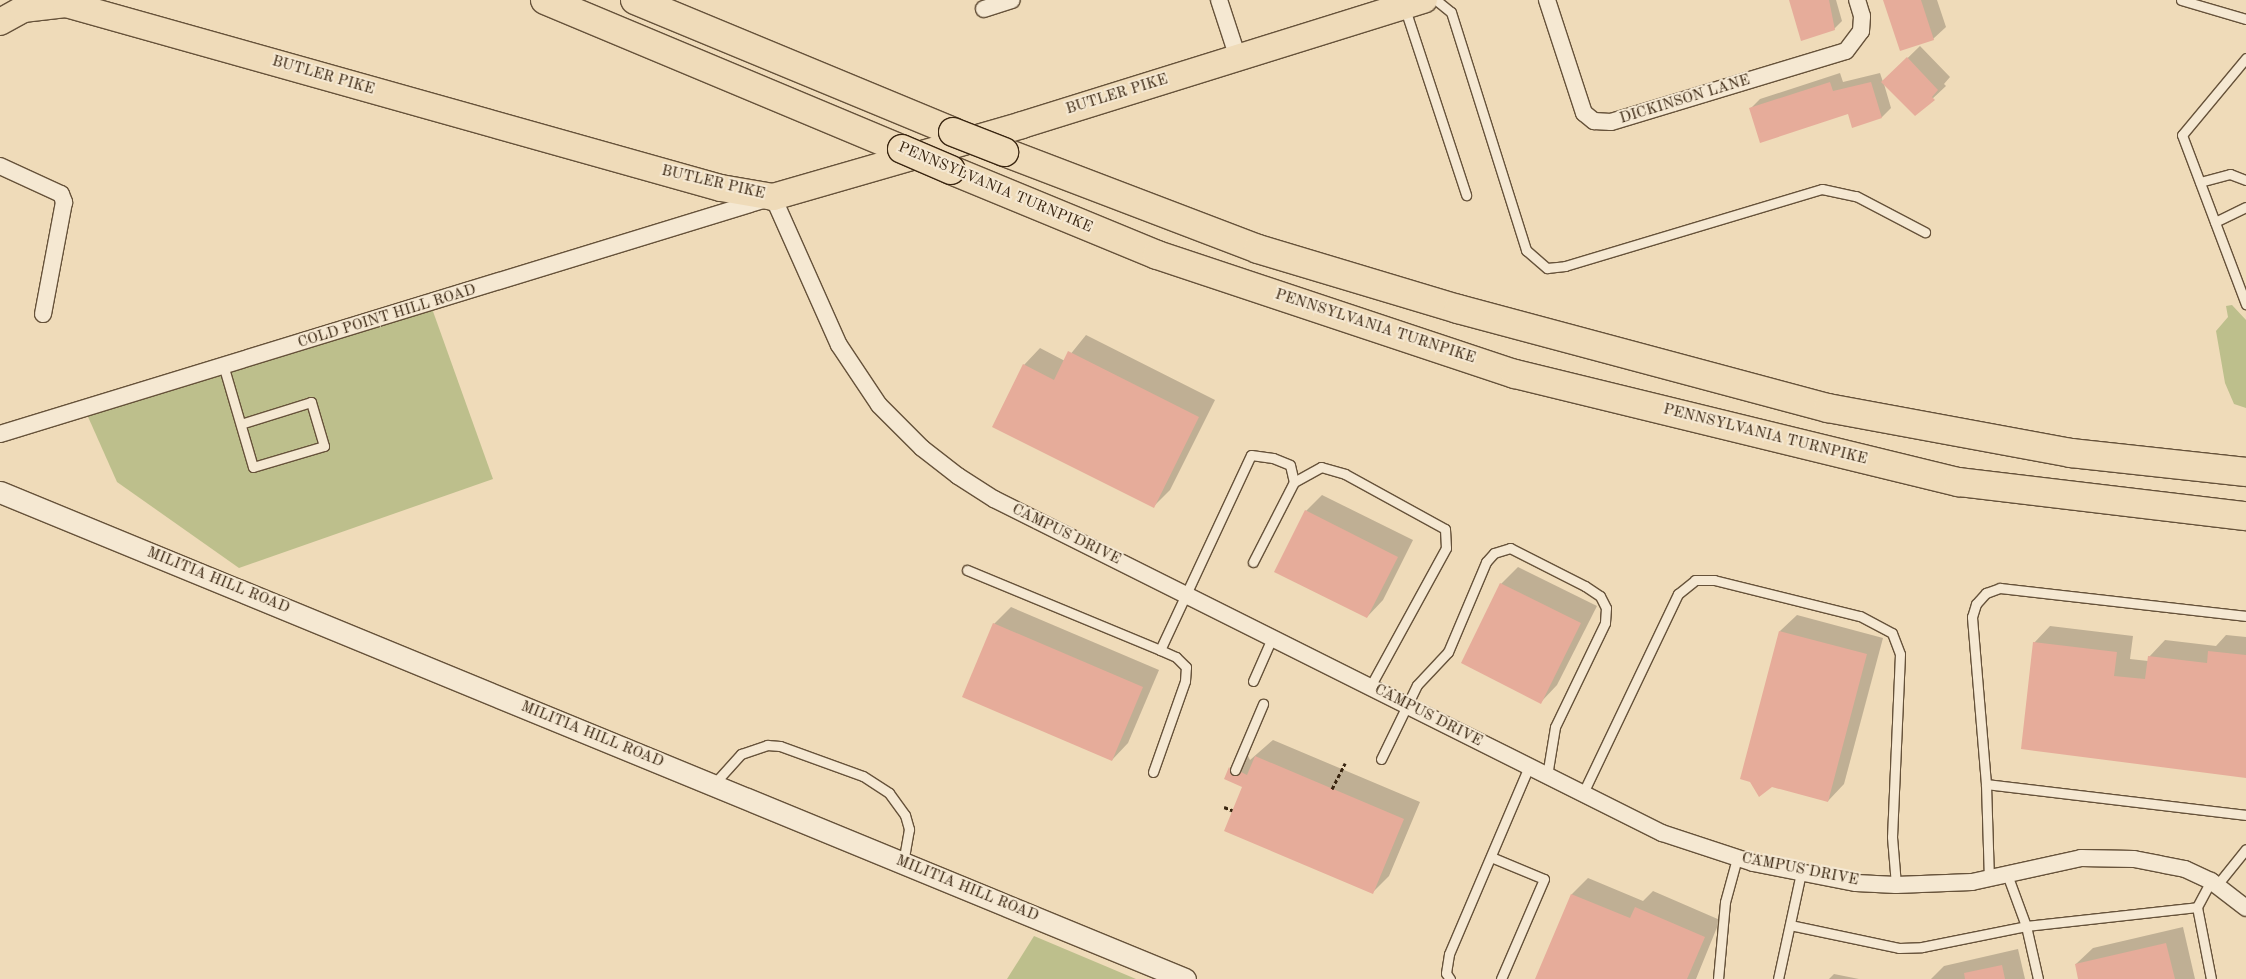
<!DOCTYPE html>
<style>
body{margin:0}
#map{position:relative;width:2246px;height:979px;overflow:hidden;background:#efdbb9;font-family:"Old Standard TT",serif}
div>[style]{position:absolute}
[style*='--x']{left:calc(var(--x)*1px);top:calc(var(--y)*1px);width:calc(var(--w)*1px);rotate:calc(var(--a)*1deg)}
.green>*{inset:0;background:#bdbf8c}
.shadow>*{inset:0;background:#0003}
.building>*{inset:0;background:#e6ac9a}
.path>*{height:3px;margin-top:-1.5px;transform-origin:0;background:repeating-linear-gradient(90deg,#392510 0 4px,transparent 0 6.5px)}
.roads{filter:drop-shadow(1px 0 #66523a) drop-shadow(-1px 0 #66523a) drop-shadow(0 1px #66523a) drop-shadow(0 -1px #66523a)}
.service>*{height:9px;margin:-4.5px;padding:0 4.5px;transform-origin:4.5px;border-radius:4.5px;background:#f5e8d2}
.minor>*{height:16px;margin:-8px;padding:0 8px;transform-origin:8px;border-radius:8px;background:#f5e8d2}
.tertiary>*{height:21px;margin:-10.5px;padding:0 10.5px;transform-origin:10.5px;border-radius:10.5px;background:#f5e8d2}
.primary>*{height:26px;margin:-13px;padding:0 13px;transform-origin:13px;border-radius:13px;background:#efdbb9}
.motorway>*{height:28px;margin:-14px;padding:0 14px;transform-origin:14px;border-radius:14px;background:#efdbb9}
.bridges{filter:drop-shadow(1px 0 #392510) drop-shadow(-1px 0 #392510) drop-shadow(0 1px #392510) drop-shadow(0 -1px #392510)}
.motorway-bridge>*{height:28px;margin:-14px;padding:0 14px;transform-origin:14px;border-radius:14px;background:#efdbb9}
span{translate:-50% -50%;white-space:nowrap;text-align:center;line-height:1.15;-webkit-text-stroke:4px #f5e8d2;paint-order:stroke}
.street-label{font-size:15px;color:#392510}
</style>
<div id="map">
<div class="green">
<i style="clip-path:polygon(430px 303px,493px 479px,239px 568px,117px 482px,85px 410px)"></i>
<i style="clip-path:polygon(2232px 305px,2246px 320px,2246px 408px,2234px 404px,2225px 383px,2216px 331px,2228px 317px,2226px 306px)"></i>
<i style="clip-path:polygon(1034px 936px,1136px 979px,1007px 979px)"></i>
</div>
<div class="shadow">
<i style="clip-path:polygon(1790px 0,1836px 0,1842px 21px,1834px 29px)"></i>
<i style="clip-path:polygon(1885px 0,1937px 0,1946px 27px,1933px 39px)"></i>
<i style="clip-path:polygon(1920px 46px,1950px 77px,1944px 84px,1946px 86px,1915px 115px,1884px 84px,1891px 108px,1882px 117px,1853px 126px,1849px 112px,1750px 109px,1760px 99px,1840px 73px,1843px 82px,1880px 73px,1883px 82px)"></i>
<i style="clip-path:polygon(1086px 335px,1215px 400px,1170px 490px,1154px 506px,1024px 365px,1040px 348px,1065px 361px)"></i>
<i style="clip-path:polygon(1322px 495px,1413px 540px,1383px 600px,1367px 617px,1306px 511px)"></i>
<i style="clip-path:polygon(1518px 567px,1597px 606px,1557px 685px,1541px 702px,1501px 584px)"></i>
<i style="clip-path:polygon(1011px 607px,1159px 670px,1128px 743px,1112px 760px,994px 624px)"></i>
<i style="clip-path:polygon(1797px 615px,1883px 638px,1844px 784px,1828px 801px,1780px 631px)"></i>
<i style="clip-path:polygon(2050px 626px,2133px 636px,2130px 659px,2148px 661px,2149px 657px,2165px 640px,2216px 646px,2226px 635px,2246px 637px,2246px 776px,2034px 643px)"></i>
<i style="clip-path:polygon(1273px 740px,1420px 802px,1389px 876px,1372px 893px,1244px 786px,1226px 779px,1230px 768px,1246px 752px,1250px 760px)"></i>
<i style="clip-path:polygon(1588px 878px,1643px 901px,1653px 891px,1720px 920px,1696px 979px,1536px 979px,1572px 894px)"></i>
<i style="clip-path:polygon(2183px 927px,2195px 979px,2079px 979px,2076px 964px,2093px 948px)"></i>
<i style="clip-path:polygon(2018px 949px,2025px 979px,1931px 979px,1944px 966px)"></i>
<i style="clip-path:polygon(1834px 974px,1859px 979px,1829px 979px)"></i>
</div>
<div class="building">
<i style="clip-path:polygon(1789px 0,1829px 0,1835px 30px,1801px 41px)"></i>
<i style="clip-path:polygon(1883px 0,1921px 0,1934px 40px,1900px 51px)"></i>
<i style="clip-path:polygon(1907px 57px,1938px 90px,1932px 97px,1935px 100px,1915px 116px,1881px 82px)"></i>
<i style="clip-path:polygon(1830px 82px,1833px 91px,1871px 82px,1882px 118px,1852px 128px,1848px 114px,1760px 143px,1749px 108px)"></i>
<i style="clip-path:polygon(1068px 351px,1199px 417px,1154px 508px,992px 427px,1023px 364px,1054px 380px)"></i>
<i style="clip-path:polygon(1305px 510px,1398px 557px,1367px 618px,1274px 572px)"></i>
<i style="clip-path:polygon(1500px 583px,1581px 623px,1541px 704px,1461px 663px)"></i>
<i style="clip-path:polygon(993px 623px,1143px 687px,1112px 761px,962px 697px)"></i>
<i style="clip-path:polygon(1779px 631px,1867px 654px,1828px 802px,1772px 787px,1759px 797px,1750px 782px,1740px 779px)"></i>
<i style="clip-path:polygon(2033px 642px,2117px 652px,2114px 676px,2145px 679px,2148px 656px,2207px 663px,2208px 651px,2246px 655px,2246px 778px,2021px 749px)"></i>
<i style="clip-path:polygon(1255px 756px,1404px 819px,1373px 894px,1224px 831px,1242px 787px,1224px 779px,1229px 767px,1233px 776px,1241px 772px,1247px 775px)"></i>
<i style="clip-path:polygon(1571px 894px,1630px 918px,1635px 907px,1705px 937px,1687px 979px,1535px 979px)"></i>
<i style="clip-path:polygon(2166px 943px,2175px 979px,2078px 979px,2075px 964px)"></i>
<i style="clip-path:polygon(2002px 965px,2005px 979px,1965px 979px,1964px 973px)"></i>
</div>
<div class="path">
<i style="--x:1332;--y:789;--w:29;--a:-63"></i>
<i style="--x:1224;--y:807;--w:9;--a:21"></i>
</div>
<div class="roads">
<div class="service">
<i style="--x:1436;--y:0;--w:19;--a:39"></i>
<i style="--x:1451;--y:12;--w:250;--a:72.5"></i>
<i style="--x:1526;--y:250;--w:28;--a:41"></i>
<i style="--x:1547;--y:268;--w:18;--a:-6"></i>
<i style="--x:1565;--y:266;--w:268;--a:-16.7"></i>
<i style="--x:1822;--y:189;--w:35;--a:12"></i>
<i style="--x:1856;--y:196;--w:78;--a:27.6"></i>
<i style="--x:2181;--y:0;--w:68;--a:16.3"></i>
<i style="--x:1405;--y:9;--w:196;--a:71.8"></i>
<i style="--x:2246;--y:58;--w:100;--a:129.7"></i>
<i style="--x:2182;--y:135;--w:181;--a:69.3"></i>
<i style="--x:2200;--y:182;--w:31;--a:-15"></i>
<i style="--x:2230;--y:174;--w:17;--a:21"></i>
<i style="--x:2215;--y:222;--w:34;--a:-26"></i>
<i style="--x:224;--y:368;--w:103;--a:73.7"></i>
<i style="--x:253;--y:467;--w:74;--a:-16.5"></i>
<i style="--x:324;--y:446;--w:46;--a:-106.5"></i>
<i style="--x:311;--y:402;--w:73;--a:162.6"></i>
<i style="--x:1253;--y:562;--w:90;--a:-62.9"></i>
<i style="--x:967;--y:570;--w:209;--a:22.5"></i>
<i style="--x:1160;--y:650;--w:215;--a:-65"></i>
<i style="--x:1251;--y:455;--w:22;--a:8"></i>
<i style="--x:1273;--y:458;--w:18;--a:22"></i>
<i style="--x:1290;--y:465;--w:17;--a:77"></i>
<i style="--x:1294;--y:482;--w:31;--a:-29"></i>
<i style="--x:1321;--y:467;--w:25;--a:16"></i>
<i style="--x:1345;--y:474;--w:114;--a:28.8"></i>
<i style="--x:1445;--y:529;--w:19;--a:87"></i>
<i style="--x:1446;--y:548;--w:158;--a:118.7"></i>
<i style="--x:1253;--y:681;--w:47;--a:-66.2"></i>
<i style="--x:1381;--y:759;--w:82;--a:-64.1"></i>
<i style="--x:1417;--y:685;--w:45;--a:-46.8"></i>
<i style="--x:1448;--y:652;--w:98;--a:-67.1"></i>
<i style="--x:1486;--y:562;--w:12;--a:-48"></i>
<i style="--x:1494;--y:553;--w:17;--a:-17"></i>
<i style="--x:1510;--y:548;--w:84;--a:26.9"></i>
<i style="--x:1585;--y:586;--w:18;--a:34"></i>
<i style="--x:1600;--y:596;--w:13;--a:63"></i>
<i style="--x:1606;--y:608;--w:15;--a:94"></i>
<i style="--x:1605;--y:623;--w:115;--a:115.7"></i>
<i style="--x:1555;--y:727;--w:50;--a:99.3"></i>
<i style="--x:1235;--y:770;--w:72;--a:-67"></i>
<i style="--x:1153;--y:772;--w:96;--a:-70.6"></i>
<i style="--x:1185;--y:681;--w:14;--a:-86"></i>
<i style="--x:1186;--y:667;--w:14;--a:-135"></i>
<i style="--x:1176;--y:657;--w:17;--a:-156"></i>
<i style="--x:1986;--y:784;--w:262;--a:6.8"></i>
<i style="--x:713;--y:785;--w:42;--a:-47.9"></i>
<i style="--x:741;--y:754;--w:28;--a:-19"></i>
<i style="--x:767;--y:745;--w:13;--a:4"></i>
<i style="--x:780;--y:746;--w:88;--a:19.9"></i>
<i style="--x:863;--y:776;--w:31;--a:33"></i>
<i style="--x:889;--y:793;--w:27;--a:54"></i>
<i style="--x:905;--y:815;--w:15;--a:74"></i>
<i style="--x:909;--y:829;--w:35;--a:100"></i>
<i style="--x:1583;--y:793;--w:221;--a:-64.5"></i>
<i style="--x:1678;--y:594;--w:22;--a:-39"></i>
<i style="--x:1695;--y:580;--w:19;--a:0"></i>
<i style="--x:1714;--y:580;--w:150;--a:13.9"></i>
<i style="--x:1860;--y:616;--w:36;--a:28"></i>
<i style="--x:1892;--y:633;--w:22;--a:69"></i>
<i style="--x:1900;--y:654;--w:183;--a:92.5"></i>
<i style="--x:1892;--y:837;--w:48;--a:85.2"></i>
<i style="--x:1491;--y:857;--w:57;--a:22.5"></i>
<i style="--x:1544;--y:879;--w:109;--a:113.3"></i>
<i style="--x:2008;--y:877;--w:52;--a:69.8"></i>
<i style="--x:2026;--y:926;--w:54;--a:77.2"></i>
<i style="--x:1989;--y:880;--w:96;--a:-91.8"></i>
<i style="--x:1986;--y:784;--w:168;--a:-94.8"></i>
<i style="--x:1972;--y:617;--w:14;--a:-73"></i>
<i style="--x:1976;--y:604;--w:15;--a:-48"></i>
<i style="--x:1986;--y:593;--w:15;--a:-20"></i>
<i style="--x:2000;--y:588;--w:248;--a:6.5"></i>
<i style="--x:2217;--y:885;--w:46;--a:-51.1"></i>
<i style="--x:2197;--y:907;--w:73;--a:79"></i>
<i style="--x:1790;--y:925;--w:111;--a:11.9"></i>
<i style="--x:1899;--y:948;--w:23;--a:-2"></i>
<i style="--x:1922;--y:947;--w:106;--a:-11.4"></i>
<i style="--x:2026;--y:926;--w:172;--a:-6.3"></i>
<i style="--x:2197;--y:907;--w:30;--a:-62"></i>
<i style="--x:1450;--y:979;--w:7;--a:-124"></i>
<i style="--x:1446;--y:973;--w:19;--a:-81"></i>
<i style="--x:1449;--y:954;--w:204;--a:-66.9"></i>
<i style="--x:1718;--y:979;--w:77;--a:-84.8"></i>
<i style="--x:1725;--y:902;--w:46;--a:-74.7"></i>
<i style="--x:1778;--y:979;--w:108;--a:-77.8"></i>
</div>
<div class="minor">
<i style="--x:1219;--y:0;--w:61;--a:71.9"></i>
<i style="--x:1547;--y:0;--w:119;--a:71.9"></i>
<i style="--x:1584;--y:113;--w:13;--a:39"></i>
<i style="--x:1594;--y:121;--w:17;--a:3"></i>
<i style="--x:1611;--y:122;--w:245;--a:-16.8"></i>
<i style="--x:1846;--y:51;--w:25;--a:-53"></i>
<i style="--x:1861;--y:31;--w:15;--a:-86"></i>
<i style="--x:1862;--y:16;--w:17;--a:-107"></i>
<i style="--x:984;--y:9;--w:29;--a:-18"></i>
<i style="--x:0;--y:166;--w:67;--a:24.7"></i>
<i style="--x:61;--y:194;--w:9;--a:69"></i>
<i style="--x:64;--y:202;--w:114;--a:100.6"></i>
<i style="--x:0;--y:434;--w:809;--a:-17.05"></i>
<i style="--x:773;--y:197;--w:162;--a:66"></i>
<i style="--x:839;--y:345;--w:72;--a:56.3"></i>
<i style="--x:879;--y:405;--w:61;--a:45"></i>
<i style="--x:922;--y:448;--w:46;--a:37.9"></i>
<i style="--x:958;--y:476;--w:43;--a:32.6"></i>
<i style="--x:994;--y:499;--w:747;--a:26.57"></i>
<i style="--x:1662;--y:833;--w:96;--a:18.2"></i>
<i style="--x:1753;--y:863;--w:105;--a:11"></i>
<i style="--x:1856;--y:883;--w:40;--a:2.9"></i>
<i style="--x:1896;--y:885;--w:76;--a:-2.3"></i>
<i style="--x:1972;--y:882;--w:112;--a:-12.4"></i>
<i style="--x:2081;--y:858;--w:53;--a:1.1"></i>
<i style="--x:2134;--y:859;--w:52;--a:11.1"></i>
<i style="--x:2185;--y:869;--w:29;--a:25"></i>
<i style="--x:2211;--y:881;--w:44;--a:37.6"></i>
</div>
<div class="tertiary">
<i style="--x:0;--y:492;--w:1281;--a:22.34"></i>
</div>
<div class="primary">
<i style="--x:0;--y:22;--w:26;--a:-29"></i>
<i style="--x:23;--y:9;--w:43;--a:-6.6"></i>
<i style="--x:66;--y:4;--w:680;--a:15.69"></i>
<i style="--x:721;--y:188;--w:53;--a:9.8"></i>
<i style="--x:773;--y:197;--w:259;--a:-16.1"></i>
<i style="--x:1022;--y:125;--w:421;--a:-17.3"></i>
</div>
<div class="motorway">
<i style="--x:545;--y:0;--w:387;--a:22.7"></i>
<i style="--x:635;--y:0;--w:344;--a:22.5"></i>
<i style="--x:1004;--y:152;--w:272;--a:20.9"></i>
<i style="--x:1258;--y:249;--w:209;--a:16.7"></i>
<i style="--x:1458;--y:309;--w:383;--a:15"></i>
<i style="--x:1828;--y:408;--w:247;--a:10.5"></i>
<i style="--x:2071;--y:453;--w:176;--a:6.2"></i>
<i style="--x:951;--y:170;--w:223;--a:22.4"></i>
<i style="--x:1157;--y:255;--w:377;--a:18.4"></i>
<i style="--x:1515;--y:374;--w:457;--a:13.7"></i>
<i style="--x:1959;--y:482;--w:289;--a:6.8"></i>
</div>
</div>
<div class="bridges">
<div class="motorway-bridge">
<i style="--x:953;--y:132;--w:55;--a:21.4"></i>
<i style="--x:902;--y:149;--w:53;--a:23.2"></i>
</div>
</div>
<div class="street-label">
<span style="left:323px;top:76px;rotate:16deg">BUTLER PIKE</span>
<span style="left:1117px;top:95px;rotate:-17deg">BUTLER PIKE</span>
<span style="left:1685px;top:100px;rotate:-17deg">DICKINSON LANE</span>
<span style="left:713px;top:183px;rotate:13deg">BUTLER PIKE</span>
<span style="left:995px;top:188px;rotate:23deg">PENNSYLVANIA TURNPIKE</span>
<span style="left:387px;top:317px;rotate:-17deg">COLD POINT HILL ROAD</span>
<span style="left:1375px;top:327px;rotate:18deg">PENNSYLVANIA TURNPIKE</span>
<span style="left:1765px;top:435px;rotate:14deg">PENNSYLVANIA TURNPIKE</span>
<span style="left:1066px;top:535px;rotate:26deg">CAMPUS DRIVE</span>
<span style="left:218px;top:581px;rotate:22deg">MILITIA HILL ROAD</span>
<span style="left:1428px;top:716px;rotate:27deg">CAMPUS DRIVE</span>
<span style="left:592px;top:735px;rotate:22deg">MILITIA HILL ROAD</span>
<span style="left:1800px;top:870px;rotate:11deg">CAMPUS DRIVE</span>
<span style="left:967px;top:889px;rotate:22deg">MILITIA HILL ROAD</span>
</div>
</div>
